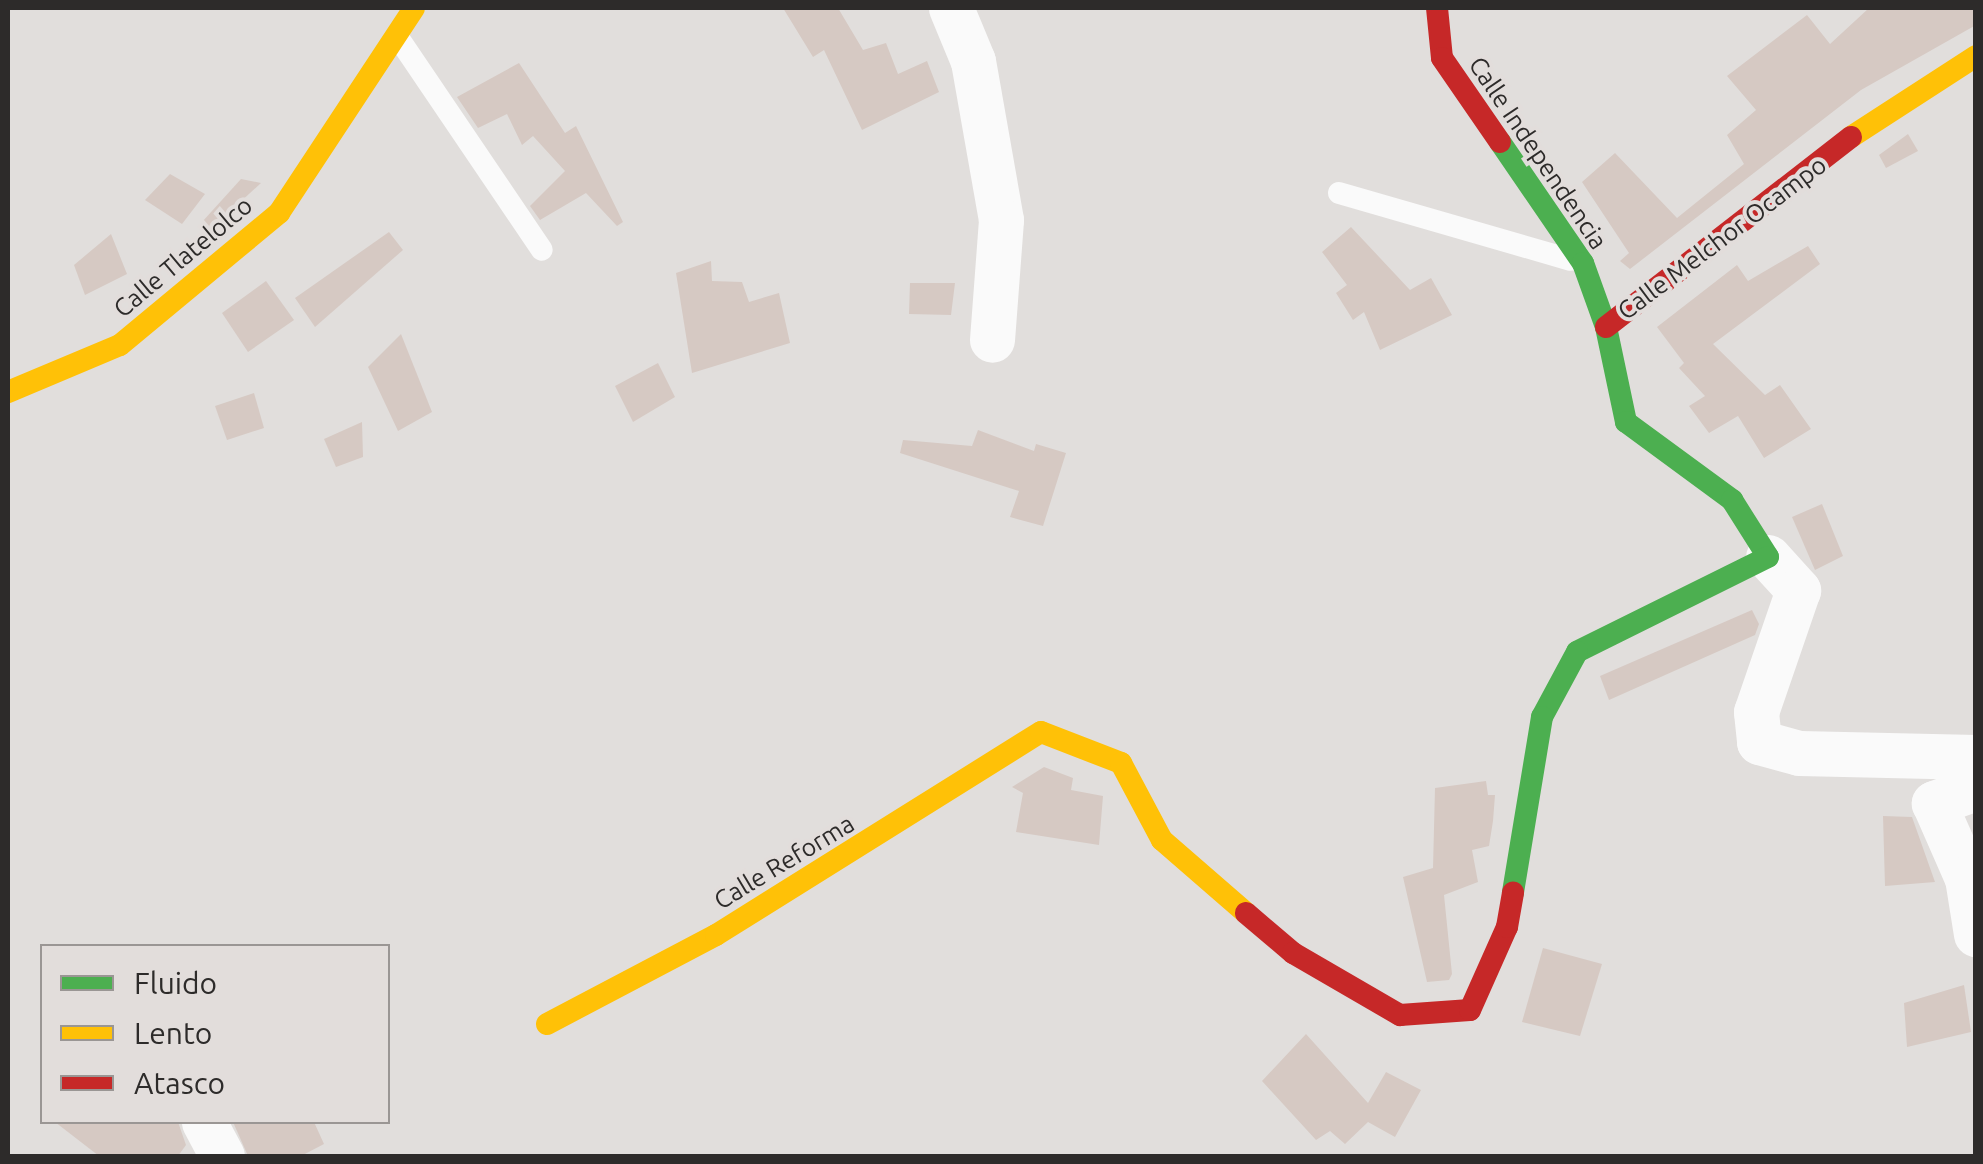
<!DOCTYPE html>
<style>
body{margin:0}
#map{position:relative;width:1983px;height:1164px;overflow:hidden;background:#e1dedc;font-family:Ubuntu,sans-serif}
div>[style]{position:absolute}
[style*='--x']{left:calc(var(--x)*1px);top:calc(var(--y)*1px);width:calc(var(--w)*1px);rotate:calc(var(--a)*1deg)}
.building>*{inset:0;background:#d6c9c3}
.lane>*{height:22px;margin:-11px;padding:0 11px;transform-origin:11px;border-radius:11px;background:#fafafa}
.street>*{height:45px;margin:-22.5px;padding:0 22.5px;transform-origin:22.5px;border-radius:22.5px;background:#fafafa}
.fast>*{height:22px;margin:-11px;padding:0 11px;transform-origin:11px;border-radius:11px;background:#4caf50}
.slow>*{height:22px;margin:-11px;padding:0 11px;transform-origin:11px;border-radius:11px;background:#ffc107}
.jam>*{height:22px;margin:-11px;padding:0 11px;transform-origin:11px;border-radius:11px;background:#c62828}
span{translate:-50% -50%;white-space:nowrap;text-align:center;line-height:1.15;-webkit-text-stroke:8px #e2dddb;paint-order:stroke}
.street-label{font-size:25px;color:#2d2b2a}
.frame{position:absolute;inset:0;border:10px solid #2d2b2a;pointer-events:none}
.legend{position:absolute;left:40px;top:944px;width:350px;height:180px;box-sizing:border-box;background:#e2dddb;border:2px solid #9a9694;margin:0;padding:12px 18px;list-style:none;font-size:30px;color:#2d2b2a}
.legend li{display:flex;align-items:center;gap:20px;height:50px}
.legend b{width:50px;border:2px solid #9a9694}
</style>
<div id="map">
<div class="building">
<i style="clip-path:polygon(783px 8px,838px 8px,863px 50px,886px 43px,898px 74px,927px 61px,939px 92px,862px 130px,824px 50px,813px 57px)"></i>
<i style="clip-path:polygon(1869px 8px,1976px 8px,1976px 25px,1861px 90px,1630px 269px,1620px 261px,1629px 253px,1582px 182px,1615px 153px,1677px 218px,1744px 164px,1727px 135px,1756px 110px,1727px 76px,1807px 15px,1830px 44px)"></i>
<i style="clip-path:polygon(519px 63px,565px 133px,576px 126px,623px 222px,617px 226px,586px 193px,540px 220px,530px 206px,565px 171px,533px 136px,522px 145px,507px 114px,478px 128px,457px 97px)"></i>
<i style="clip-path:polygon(1908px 134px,1918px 151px,1886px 168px,1879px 155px)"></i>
<i style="clip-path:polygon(170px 174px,205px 194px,182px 224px,145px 200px)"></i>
<i style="clip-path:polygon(241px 179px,261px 183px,211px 229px,202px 222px)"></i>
<i style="clip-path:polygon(1351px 227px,1410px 290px,1431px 278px,1452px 315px,1380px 350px,1364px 312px,1353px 320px,1336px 293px,1347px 285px,1322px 252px)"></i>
<i style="clip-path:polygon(389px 232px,403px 250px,315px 327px,295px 298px)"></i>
<i style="clip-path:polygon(111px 234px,127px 274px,85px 295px,74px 265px)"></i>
<i style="clip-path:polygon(1808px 246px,1820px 264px,1713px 344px,1765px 395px,1780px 385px,1811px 429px,1764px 458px,1738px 416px,1709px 433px,1689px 406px,1705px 396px,1679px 368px,1684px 363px,1657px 327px,1737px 265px,1748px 281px)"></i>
<i style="clip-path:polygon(711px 261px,712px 281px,742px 282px,749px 302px,779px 293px,790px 343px,692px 373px,676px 273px)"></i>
<i style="clip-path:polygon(266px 281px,294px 320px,248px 352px,222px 313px)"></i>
<i style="clip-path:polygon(910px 283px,955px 283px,951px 315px,909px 314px)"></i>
<i style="clip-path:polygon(401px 334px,432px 412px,398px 431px,368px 367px)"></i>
<i style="clip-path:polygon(658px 363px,675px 397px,633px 422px,615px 386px)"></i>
<i style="clip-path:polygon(254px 393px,264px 428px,227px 440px,215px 406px)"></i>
<i style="clip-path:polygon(362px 422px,363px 457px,336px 467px,324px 439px)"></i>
<i style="clip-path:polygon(978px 430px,1034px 451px,1036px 444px,1066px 453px,1043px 526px,1010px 517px,1019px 491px,900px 453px,903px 440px,972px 446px)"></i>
<i style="clip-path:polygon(1822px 504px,1843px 556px,1815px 570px,1792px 517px)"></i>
<i style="clip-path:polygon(1752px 610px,1759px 624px,1755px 635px,1609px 700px,1600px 676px)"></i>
<i style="clip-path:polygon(1044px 767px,1073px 778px,1071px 790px,1103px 796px,1099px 845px,1016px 832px,1023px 793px,1012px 787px)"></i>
<i style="clip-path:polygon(1486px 781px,1488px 795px,1495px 795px,1493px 821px,1489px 846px,1472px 850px,1478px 882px,1444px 895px,1452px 974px,1449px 980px,1427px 982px,1403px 877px,1433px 868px,1435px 788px)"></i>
<i style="clip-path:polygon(1883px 816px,1912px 817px,1935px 882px,1885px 886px)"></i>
<i style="clip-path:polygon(1543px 948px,1602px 964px,1580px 1036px,1522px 1022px)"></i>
<i style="clip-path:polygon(1964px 985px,1971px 1032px,1907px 1047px,1904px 1003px)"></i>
<i style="clip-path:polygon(1306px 1034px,1368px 1103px,1386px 1072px,1421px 1090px,1395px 1137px,1368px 1122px,1345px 1144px,1330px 1131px,1316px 1140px,1262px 1081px)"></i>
<i style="clip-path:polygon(55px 1122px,178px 1122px,186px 1145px,178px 1156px,99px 1156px)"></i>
<i style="clip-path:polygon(233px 1122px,314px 1122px,324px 1144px,301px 1156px,248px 1156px)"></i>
</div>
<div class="lane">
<i style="--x:397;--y:36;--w:258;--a:55.9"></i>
<i style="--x:1339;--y:193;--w:241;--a:16.1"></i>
</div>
<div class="street">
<i style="--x:951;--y:8;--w:57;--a:67.5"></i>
<i style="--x:973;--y:61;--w:161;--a:80"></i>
<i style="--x:1001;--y:220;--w:120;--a:94.3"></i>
<i style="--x:1768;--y:557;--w:45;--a:47.7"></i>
<i style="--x:1798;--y:590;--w:129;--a:109"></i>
<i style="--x:1756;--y:712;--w:30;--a:84"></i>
<i style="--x:1759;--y:742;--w:41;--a:15.4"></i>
<i style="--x:1799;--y:753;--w:177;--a:1.3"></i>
<i style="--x:1976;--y:788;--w:45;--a:160.3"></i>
<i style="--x:1934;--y:803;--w:82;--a:66.3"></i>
<i style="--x:1967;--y:878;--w:57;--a:80.9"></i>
<i style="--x:204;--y:1122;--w:38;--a:62"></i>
</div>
<div class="fast">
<i style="--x:1500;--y:142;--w:147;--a:55.6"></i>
<i style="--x:1583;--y:263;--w:68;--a:70.2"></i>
<i style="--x:1606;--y:327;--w:97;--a:78.1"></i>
<i style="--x:1626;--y:422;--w:132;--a:36.3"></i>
<i style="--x:1732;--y:500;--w:67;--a:57.7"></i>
<i style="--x:1768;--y:557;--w:213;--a:153.6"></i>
<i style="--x:1577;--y:652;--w:74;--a:118.3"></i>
<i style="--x:1542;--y:717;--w:178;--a:99.4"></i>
</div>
<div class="slow">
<i style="--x:1851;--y:137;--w:149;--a:-32.9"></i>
<i style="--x:8;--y:392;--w:121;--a:-22.8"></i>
<i style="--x:120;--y:345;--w:207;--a:-39.7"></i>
<i style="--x:279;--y:213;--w:245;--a:-56.6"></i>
<i style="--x:547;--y:1024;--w:191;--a:-27.8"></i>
<i style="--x:716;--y:935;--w:383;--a:-32"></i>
<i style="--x:1041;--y:732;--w:86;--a:21.2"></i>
<i style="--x:1121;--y:763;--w:87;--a:62"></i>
<i style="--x:1162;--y:840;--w:111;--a:41"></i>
</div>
<div class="jam">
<i style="--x:1437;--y:8;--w:50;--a:84.3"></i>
<i style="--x:1442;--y:58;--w:102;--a:55.4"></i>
<i style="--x:1606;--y:327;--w:310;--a:-37.8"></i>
<i style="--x:1246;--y:913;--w:62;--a:40.4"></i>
<i style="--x:1293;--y:953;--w:124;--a:30.1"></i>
<i style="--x:1400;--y:1015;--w:70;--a:-4.1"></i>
<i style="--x:1470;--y:1010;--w:91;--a:-66"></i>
<i style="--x:1507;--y:927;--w:35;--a:-80"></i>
</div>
<div class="street-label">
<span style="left:1538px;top:153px;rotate:56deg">Calle Independencia</span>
<span style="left:1722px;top:238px;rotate:-37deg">Calle Melchor Ocampo</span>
<span style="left:183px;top:257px;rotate:-40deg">Calle Tlatelolco</span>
<span style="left:784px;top:862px;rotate:-31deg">Calle Reforma</span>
</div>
<div class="frame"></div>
<ul class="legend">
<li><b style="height:12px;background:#4caf50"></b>Fluido</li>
<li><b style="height:12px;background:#ffc107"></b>Lento</li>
<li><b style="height:12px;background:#c62828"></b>Atasco</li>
</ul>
</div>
